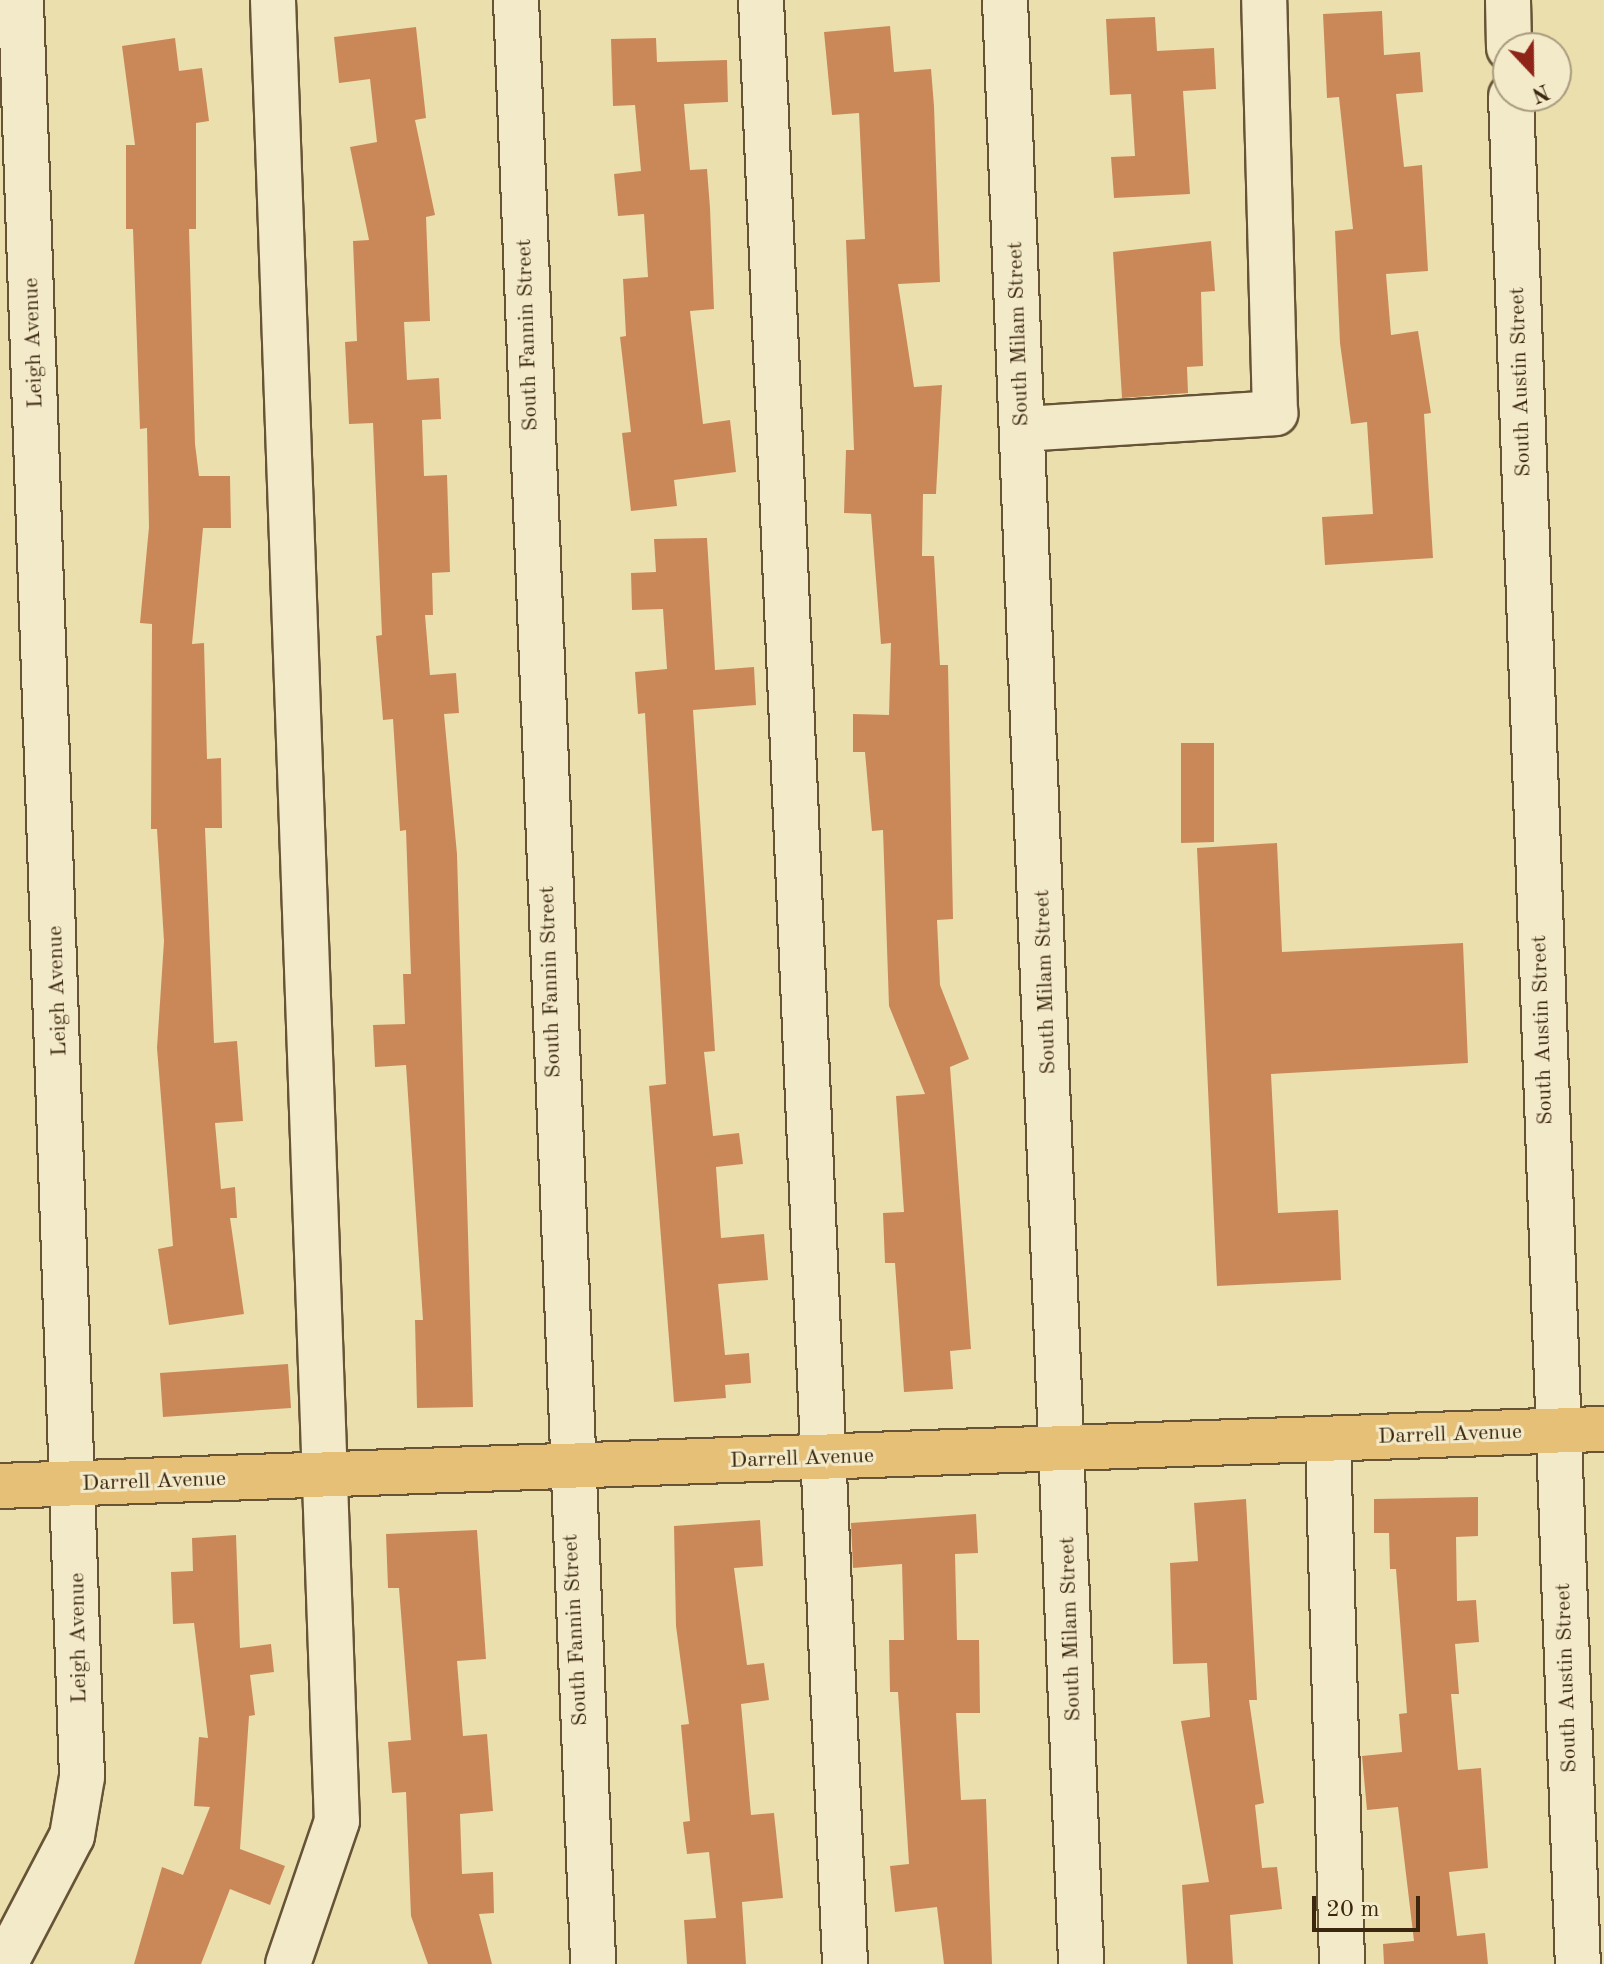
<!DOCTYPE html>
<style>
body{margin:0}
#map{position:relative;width:1604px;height:1964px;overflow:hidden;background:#ecdfae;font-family:"Old Standard TT",serif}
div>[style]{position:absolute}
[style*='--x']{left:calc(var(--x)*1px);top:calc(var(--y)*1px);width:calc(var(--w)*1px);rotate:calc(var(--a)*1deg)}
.building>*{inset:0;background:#ca8859}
.roads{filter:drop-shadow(2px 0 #675436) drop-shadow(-2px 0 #675436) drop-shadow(0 2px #675436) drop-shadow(0 -2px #675436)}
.minor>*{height:44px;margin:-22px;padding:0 22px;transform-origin:22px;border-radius:22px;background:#f3eaca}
.major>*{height:44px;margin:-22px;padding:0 22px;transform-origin:22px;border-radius:22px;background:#e6c077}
span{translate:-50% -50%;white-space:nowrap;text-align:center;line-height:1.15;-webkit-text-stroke:6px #f3eaca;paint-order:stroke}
.street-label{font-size:22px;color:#3b260e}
.north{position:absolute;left:1492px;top:32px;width:80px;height:80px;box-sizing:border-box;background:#f3eaca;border:2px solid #a99c7f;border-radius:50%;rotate:158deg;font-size:22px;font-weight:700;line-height:32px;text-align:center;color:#3b260e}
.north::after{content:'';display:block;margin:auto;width:28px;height:36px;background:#8f2418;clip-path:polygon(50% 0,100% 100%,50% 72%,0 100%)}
.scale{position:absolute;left:1312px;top:1896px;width:108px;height:36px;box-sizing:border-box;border:4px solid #3b260e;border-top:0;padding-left:10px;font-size:24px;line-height:28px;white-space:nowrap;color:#3b260e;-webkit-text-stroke:6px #f3eaca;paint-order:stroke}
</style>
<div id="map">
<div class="building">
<i style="clip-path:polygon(1382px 11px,1384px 55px,1420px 52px,1423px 92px,1396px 94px,1404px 167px,1422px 165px,1428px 271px,1386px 274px,1391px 335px,1418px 331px,1431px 413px,1424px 414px,1433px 558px,1325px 565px,1322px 517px,1373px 514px,1367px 422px,1351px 424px,1340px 343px,1335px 231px,1353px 229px,1339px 97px,1327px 98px,1323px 14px)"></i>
<i style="clip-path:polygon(1155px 17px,1157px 51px,1214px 48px,1216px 89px,1183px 91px,1190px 194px,1114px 198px,1111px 157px,1135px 156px,1131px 94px,1110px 95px,1106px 19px)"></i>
<i style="clip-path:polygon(890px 26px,894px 72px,931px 69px,934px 106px,940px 282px,898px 284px,914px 387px,942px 385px,936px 494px,923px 494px,922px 556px,934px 556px,940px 665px,948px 665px,953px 919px,937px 920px,940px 985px,969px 1059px,950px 1067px,971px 1349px,950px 1351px,953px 1389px,904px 1392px,895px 1263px,885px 1263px,883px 1213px,904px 1212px,896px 1096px,925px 1094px,889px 1006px,883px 830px,872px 831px,865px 752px,853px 752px,853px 714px,889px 715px,891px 643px,881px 644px,871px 514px,844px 513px,846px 450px,854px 450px,846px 240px,865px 239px,859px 113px,832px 115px,824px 32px)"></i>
<i style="clip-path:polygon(416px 27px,426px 118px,415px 120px,435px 215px,426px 217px,430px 321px,404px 322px,407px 380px,439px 378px,441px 419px,422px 420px,424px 476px,447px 475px,450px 572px,432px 573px,433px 615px,425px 615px,430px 675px,456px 673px,459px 713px,444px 714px,457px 854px,473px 1407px,417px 1408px,415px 1320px,423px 1320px,406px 1065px,375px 1067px,373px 1025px,405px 1024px,403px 974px,411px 974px,406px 830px,400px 831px,393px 719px,383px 720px,376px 636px,382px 635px,373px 423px,349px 424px,345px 342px,357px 341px,353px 241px,369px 240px,350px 147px,377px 142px,370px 79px,339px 83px,334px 37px)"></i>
<i style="clip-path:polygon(175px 38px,179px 71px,202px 68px,209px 121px,196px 123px,196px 229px,189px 229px,195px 444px,199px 476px,230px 476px,231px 528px,203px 528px,192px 644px,204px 643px,207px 759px,221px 758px,222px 828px,205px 828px,214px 1043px,237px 1041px,243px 1121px,215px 1123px,221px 1189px,235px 1187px,237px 1218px,230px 1218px,244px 1314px,169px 1325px,158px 1249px,173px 1246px,157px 1048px,164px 941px,157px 829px,151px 829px,152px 624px,140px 623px,149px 527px,147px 428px,140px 429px,133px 229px,126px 229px,126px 145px,135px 145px,122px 46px)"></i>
<i style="clip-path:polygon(656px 38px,657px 62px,727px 60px,728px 102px,684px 104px,690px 170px,707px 169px,710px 208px,714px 309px,690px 311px,703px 424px,730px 420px,736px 472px,674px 480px,677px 506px,631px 511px,622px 433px,631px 432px,620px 337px,626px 336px,623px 279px,648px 277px,644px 214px,618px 216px,614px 174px,641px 171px,635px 105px,613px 106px,611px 39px)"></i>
<i style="clip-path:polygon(1211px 241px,1215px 291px,1201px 292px,1203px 366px,1187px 367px,1188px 393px,1122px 398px,1113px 252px)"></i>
<i style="clip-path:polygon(707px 538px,715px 670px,754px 667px,756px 705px,693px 710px,715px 1051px,704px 1052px,713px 1136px,739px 1133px,743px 1164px,716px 1167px,721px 1238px,764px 1234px,768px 1280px,718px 1284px,725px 1355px,749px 1353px,751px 1383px,725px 1385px,726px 1398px,674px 1402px,649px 1086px,666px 1084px,645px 713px,638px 714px,635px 672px,667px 669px,663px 609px,632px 610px,631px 573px,656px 572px,654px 539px)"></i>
<i style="clip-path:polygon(1181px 743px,1214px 743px,1214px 842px,1181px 843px)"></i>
<i style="clip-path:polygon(1277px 843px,1282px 952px,1463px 943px,1468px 1063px,1271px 1074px,1278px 1213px,1338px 1210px,1341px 1280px,1217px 1286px,1197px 848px)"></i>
<i style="clip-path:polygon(288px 1364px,291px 1408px,163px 1417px,160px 1373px)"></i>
<i style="clip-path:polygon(1478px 1497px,1478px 1536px,1456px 1537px,1457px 1601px,1476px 1600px,1479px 1642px,1455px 1644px,1459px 1694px,1451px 1694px,1458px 1770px,1481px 1768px,1488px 1868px,1449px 1872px,1457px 1936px,1485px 1933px,1488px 1964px,1384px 1964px,1383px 1944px,1414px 1941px,1398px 1807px,1367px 1810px,1362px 1756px,1402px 1752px,1399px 1714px,1407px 1713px,1396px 1569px,1390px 1569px,1389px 1533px,1374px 1533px,1374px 1499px)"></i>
<i style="clip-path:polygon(1246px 1499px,1257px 1700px,1249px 1700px,1264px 1803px,1255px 1805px,1262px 1868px,1277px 1867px,1282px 1909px,1230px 1915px,1233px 1964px,1187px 1964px,1182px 1885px,1209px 1882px,1181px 1721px,1210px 1717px,1207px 1663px,1173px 1664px,1170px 1563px,1198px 1561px,1194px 1503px)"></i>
<i style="clip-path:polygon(976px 1514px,978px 1553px,955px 1554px,957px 1640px,979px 1640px,980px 1713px,956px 1713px,961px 1800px,986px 1799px,992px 1964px,944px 1964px,937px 1907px,895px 1912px,890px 1866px,909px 1864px,898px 1692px,890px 1692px,889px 1640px,904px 1640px,902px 1564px,853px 1568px,851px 1523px)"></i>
<i style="clip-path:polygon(760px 1520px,763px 1566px,734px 1568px,747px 1665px,764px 1663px,769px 1700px,741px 1704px,751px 1815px,774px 1813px,783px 1898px,742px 1902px,746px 1964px,687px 1964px,684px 1920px,716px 1918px,709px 1852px,687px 1854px,683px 1822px,690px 1821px,681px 1725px,689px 1724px,676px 1626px,674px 1526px)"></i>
<i style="clip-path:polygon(477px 1530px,486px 1659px,457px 1661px,463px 1736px,487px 1734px,493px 1811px,460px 1814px,462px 1874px,493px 1872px,494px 1913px,479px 1914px,492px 1964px,428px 1964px,411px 1916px,406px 1792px,392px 1793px,388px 1742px,411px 1740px,399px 1588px,388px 1588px,386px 1534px)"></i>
<i style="clip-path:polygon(236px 1535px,240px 1648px,271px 1644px,274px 1672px,250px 1675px,255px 1715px,249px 1716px,240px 1849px,285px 1866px,270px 1905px,230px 1889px,201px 1964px,134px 1964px,162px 1867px,183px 1875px,210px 1807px,194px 1806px,199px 1737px,208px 1738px,194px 1623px,173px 1624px,171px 1572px,193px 1571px,192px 1538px)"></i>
</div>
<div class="roads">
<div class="minor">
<i style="--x:273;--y:0;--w:1822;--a:87.99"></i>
<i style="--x:337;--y:1821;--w:151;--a:108.9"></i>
<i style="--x:516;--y:0;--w:1966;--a:87.75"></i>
<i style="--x:761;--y:0;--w:1966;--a:87.55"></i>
<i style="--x:1005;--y:0;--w:1965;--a:87.78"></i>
<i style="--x:1508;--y:0;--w:48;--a:88.8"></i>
<i style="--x:1511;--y:96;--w:1869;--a:87.95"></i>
<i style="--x:1023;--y:429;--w:253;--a:-3.6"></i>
<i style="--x:1275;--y:413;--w:413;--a:-91.5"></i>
<i style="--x:1328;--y:1440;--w:524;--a:88.47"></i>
<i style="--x:5;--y:1964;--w:144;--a:-62.4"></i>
<i style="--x:72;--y:1836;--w:60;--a:-80.4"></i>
<i style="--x:82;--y:1777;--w:1778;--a:-91.97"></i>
</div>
<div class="major">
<i style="--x:0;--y:1486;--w:1605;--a:-2.04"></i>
</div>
</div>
<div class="street-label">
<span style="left:1019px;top:334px;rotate:-92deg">South Milam Street</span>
<span style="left:528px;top:335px;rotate:-92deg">South Fannin Street</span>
<span style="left:34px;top:343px;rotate:-92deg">Leigh Avenue</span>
<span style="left:1521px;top:382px;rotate:-92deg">South Austin Street</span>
<span style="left:551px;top:982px;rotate:-92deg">South Fannin Street</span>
<span style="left:1046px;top:982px;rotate:-92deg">South Milam Street</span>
<span style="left:58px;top:991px;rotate:-92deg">Leigh Avenue</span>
<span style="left:1543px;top:1030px;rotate:-92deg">South Austin Street</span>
<span style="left:1450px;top:1435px;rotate:-2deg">Darrell Avenue</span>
<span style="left:802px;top:1459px;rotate:-2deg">Darrell Avenue</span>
<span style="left:154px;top:1482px;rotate:-2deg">Darrell Avenue</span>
<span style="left:1071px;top:1629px;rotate:-92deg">South Milam Street</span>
<span style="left:576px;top:1630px;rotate:-93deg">South Fannin Street</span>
<span style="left:79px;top:1638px;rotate:-91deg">Leigh Avenue</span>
<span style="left:1567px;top:1678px;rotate:-92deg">South Austin Street</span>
</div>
<div class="north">N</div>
<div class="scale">20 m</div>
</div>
